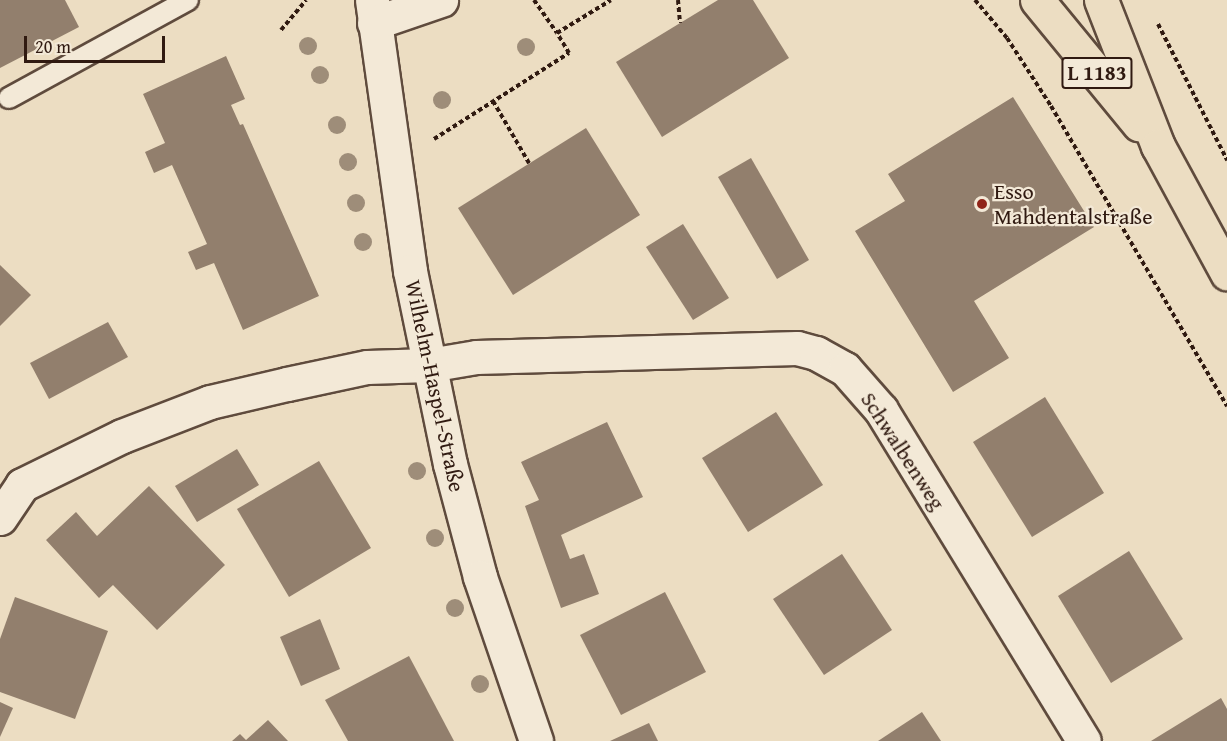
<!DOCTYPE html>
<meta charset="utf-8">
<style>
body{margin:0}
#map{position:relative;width:1227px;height:741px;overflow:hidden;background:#ecddc2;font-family:"Gentium Book Plus",serif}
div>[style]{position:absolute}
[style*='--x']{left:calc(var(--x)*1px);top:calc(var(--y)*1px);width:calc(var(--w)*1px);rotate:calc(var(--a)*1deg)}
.building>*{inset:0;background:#927f6d}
.path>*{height:4px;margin-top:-2px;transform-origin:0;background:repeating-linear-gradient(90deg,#301a11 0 4.5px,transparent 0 7.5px)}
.roads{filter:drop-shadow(2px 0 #5f4b3d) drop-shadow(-2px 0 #5f4b3d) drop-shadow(0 2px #5f4b3d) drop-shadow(0 -2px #5f4b3d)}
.lane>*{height:20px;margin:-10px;padding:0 10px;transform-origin:10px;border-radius:10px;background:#f3e9d7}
.street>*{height:33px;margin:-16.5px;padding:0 16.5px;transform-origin:16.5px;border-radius:16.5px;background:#f3e9d7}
.secondary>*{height:33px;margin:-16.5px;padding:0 16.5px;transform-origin:16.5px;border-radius:16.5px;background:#f3e9d7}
.primary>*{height:33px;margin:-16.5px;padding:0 16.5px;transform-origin:16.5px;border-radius:16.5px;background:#ecddc2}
.trees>*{width:18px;height:18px;margin:-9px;border-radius:50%;background:#9e8d79}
.dots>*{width:16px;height:16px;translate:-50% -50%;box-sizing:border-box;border:3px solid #f3e9d7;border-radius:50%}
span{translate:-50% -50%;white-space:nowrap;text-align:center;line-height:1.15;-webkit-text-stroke:4.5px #f3e9d7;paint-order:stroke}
.shield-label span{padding:2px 4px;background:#f3e9d7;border:2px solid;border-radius:4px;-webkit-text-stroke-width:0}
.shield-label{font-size:21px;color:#301a11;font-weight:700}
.poi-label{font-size:22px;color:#301a11}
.left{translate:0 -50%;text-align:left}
.street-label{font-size:22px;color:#301a11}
.scale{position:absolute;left:24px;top:36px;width:141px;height:27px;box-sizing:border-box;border:3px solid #301a11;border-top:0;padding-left:8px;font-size:18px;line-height:21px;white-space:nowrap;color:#301a11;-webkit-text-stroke:4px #f3e9d7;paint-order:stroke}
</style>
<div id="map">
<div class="building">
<i style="clip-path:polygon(0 0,65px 0,79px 27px,0 68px)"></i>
<i style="clip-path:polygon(718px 0,753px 0,789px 58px,662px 137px,616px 62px)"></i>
<i style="clip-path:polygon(226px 56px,245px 99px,231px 105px,240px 125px,243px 124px,319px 296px,243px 330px,214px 263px,196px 270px,188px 252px,207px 244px,172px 165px,154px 173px,145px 152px,165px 143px,143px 94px)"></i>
<i style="clip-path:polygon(1013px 97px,1094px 227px,974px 301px,1009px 358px,953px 392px,855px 231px,905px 201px,888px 174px)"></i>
<i style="clip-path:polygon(586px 128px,640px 215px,513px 295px,458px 208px)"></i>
<i style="clip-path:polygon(751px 158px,809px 260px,777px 279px,718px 177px)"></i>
<i style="clip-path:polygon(683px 224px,729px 298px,693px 320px,646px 247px)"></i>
<i style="clip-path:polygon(0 265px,31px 295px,0 326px)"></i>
<i style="clip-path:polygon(108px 322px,128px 357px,49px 399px,30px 363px)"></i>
<i style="clip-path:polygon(1045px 397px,1104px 493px,1032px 537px,973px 442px)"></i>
<i style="clip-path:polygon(776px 412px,823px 485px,748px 532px,702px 458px)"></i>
<i style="clip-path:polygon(607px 422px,643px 497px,561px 535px,570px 559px,584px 554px,599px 594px,561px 608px,525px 506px,539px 500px,521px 462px)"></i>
<i style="clip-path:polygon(237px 449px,259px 485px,197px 522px,175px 486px)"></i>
<i style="clip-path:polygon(319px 461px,371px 548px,289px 597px,237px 509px)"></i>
<i style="clip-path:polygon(149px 486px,225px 565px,157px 630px,113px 585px,99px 598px,46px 540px,76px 512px,97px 536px)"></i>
<i style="clip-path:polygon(1129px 551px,1183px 639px,1111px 683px,1058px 596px)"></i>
<i style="clip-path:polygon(842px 554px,892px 630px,824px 675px,773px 599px)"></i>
<i style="clip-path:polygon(665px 592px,706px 672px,621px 715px,580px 635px)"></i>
<i style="clip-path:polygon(15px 597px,108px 631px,75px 719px,0 692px,0 639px)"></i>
<i style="clip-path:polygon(320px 619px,340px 669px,301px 686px,280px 637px)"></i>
<i style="clip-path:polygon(409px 656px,454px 741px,348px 741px,325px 700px)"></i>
<i style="clip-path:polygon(1221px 698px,1227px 709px,1227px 741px,1151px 741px)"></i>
<i style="clip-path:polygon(0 702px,13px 708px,0 737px)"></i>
<i style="clip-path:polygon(922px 712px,941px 741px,878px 741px)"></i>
<i style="clip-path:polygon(268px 720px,288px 741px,232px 741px,240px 734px,246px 740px)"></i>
<i style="clip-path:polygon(649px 723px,658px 741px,610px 741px)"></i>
</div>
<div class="path">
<i style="--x:534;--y:0;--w:40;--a:55.1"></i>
<i style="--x:678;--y:0;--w:23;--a:85"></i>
<i style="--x:975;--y:0;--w:50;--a:49.9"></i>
<i style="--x:1007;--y:38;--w:81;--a:57.1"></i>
<i style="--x:1051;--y:106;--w:348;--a:59.6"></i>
<i style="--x:1158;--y:24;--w:153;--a:63.1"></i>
<i style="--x:281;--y:30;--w:39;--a:-50"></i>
<i style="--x:493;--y:101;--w:72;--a:59.9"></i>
<i style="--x:434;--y:139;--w:160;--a:-32.5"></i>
<i style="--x:569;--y:53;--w:23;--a:-121"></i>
<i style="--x:557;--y:33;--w:63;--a:-31.4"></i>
</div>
<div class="roads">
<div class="lane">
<i style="--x:9;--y:98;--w:204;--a:-28.7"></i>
</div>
<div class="street">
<i style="--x:0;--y:518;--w:40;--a:-56"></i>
<i style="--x:22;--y:485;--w:111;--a:-26.1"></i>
<i style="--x:122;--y:436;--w:94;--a:-21.1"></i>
<i style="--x:210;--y:402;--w:79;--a:-13.2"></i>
<i style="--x:287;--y:384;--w:82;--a:-12"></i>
<i style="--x:367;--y:367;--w:62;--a:-1.8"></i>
<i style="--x:429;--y:365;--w:48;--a:-9.7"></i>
<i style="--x:476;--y:357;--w:321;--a:-1.6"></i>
<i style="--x:797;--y:348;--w:20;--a:15"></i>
<i style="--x:816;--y:353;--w:33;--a:29"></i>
<i style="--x:845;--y:369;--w:55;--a:48.7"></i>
<i style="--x:881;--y:410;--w:388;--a:58.5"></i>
</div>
<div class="secondary">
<i style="--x:372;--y:0;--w:274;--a:82"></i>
<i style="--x:410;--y:271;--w:197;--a:78.3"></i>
<i style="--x:450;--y:464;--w:117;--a:75.1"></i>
<i style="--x:480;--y:577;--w:173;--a:71.1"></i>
<i style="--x:374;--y:23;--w:71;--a:-18.9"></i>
</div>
<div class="primary">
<i style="--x:1037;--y:0;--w:161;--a:50.6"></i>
<i style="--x:1101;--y:0;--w:157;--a:68.7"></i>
<i style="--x:1158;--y:146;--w:145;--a:61.5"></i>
</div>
</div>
<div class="trees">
<i style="left:308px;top:46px"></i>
<i style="left:526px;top:47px"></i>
<i style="left:320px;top:75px"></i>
<i style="left:442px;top:100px"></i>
<i style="left:337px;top:125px"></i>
<i style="left:348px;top:162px"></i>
<i style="left:356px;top:203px"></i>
<i style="left:363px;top:242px"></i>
<i style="left:417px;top:471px"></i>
<i style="left:435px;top:538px"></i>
<i style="left:455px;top:608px"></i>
<i style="left:480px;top:684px"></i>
</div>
<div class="dots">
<i style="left:982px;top:204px;background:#8f2418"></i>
</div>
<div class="shield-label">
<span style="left:1097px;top:73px">L 1183</span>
</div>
<div class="poi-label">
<span class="left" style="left:994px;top:204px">Esso<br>Mahdentalstraße</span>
</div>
<div class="street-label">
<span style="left:435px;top:386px;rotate:78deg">Wilhelm-Haspel-Straße</span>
<span style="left:903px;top:451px;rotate:57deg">Schwalbenweg</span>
</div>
<div class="scale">20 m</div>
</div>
